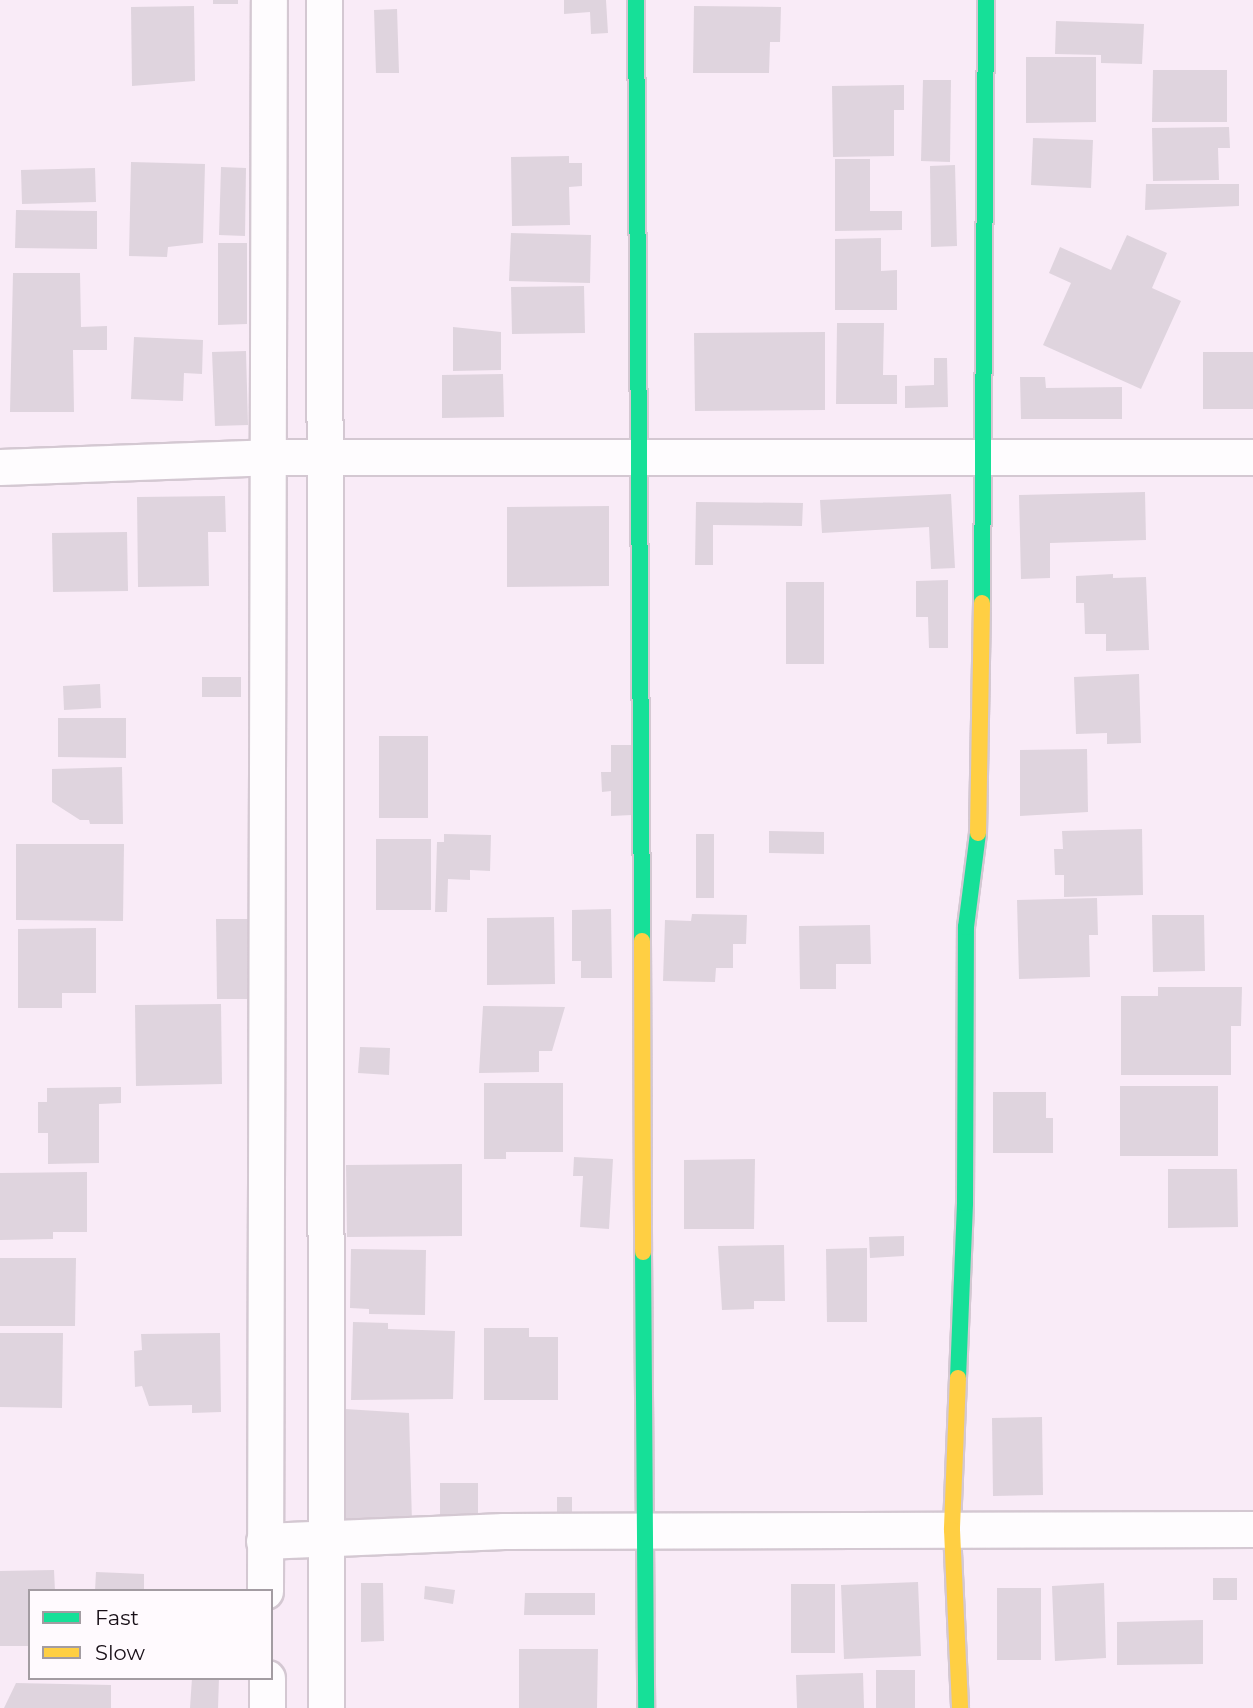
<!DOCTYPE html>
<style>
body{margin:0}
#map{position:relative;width:1253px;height:1708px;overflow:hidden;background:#f9ebf7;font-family:Montserrat,sans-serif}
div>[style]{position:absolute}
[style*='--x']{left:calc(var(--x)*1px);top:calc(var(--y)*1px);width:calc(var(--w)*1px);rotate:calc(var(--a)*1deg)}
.building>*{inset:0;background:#dfd4de}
.roads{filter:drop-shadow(2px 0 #d4c8d2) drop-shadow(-2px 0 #d4c8d2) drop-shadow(0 2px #d4c8d2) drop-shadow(0 -2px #d4c8d2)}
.street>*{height:35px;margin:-17.5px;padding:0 17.5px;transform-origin:17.5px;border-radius:17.5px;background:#fefcfe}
.fast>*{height:16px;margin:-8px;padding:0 8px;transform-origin:8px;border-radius:8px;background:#16e098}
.slow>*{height:16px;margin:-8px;padding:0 8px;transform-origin:8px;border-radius:8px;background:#ffcf43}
span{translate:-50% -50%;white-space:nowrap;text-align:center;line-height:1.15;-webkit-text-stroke:6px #fffafe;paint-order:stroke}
.legend{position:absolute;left:28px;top:1589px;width:245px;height:91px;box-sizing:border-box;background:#fffafe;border:2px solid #a39ca2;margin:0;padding:9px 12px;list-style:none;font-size:21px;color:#180f17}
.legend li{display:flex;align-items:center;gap:14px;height:35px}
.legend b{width:35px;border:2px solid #a39ca2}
</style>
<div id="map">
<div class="building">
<i style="clip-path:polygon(213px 0,238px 0,238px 4px,213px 4px)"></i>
<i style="clip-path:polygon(564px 0,606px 0,608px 33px,591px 34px,590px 12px,564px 14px)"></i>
<i style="clip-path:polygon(194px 6px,195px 81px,132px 86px,131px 7px)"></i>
<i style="clip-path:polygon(694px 6px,781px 7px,780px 42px,770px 42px,769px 73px,693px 73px)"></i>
<i style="clip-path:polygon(397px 9px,399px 73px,376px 73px,374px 10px)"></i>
<i style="clip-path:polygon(1056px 21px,1144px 24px,1142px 64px,1101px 63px,1101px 55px,1055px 54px)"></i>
<i style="clip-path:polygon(1026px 57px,1096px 57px,1096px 122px,1026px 123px)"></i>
<i style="clip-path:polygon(1153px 70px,1227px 70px,1227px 122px,1152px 122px)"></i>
<i style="clip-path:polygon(923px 80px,951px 80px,950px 162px,921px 161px)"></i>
<i style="clip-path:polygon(904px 85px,904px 110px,894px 110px,894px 156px,833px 157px,832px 86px)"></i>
<i style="clip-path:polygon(1229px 127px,1230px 148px,1218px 148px,1219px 180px,1153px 181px,1152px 128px)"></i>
<i style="clip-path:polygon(1033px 138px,1093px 140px,1091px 188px,1031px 185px)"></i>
<i style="clip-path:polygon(569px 156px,569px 163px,582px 163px,582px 186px,569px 187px,570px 225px,512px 226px,511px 157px)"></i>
<i style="clip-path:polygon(835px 159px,870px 159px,870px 211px,902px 211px,902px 230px,835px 231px)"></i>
<i style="clip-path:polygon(131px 162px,205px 164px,203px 243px,168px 247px,167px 257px,129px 256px)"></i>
<i style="clip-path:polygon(955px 165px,957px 246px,931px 247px,930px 166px)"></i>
<i style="clip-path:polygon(221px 167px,246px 168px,245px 236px,219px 235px)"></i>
<i style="clip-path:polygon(95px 168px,96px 202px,22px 204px,21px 170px)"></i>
<i style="clip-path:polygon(1146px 184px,1239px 184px,1239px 206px,1145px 210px)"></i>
<i style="clip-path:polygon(16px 210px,97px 211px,97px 249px,15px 248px)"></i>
<i style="clip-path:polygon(511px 233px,591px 235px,590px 283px,509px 281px)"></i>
<i style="clip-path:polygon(1127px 235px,1167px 253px,1152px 288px,1181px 301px,1141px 389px,1043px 345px,1071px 283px,1049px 273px,1060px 247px,1111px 270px)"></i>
<i style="clip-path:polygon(881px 238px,881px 271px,897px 270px,897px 310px,835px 310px,835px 239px)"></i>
<i style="clip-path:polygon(218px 243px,247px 243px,247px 324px,218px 325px)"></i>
<i style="clip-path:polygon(13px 273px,80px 273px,81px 327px,107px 326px,107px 350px,73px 350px,74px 412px,10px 412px)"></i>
<i style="clip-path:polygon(584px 286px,585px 333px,512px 334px,511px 287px)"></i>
<i style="clip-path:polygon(837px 323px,884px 323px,883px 375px,897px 375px,897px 404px,836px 404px)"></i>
<i style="clip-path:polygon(453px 327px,501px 332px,501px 370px,453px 371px)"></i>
<i style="clip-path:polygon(825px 332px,825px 410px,695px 411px,694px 333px)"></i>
<i style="clip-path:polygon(134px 337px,203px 340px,202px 374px,184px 373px,183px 401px,131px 399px)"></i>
<i style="clip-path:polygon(246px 351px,248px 425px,215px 426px,212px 352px)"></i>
<i style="clip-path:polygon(1203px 352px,1253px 352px,1253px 409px,1203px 409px)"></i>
<i style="clip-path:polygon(934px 358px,947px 358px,948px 407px,905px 408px,905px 386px,934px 385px)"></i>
<i style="clip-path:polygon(503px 374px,504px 417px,442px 418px,442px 375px)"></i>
<i style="clip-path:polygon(1020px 377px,1045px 377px,1046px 388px,1122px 387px,1122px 419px,1021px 419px)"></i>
<i style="clip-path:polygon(1145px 492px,1146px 540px,1050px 543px,1050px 578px,1021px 579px,1019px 495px)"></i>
<i style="clip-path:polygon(951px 494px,955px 568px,931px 569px,929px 527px,822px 533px,820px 500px)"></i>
<i style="clip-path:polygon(225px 496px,226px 532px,208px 532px,209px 586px,138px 587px,137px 497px)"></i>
<i style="clip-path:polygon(696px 502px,803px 503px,802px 526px,713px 525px,713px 565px,695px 565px)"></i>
<i style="clip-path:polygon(609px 506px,609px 586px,507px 587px,507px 507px)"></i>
<i style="clip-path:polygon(127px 532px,128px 591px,53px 592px,52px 533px)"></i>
<i style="clip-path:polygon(1113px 574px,1113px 578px,1146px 577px,1149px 650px,1106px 651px,1106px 634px,1085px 634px,1084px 603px,1076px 603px,1076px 576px)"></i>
<i style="clip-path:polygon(948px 580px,948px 648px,929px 648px,928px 617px,916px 617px,916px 581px)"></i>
<i style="clip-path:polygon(786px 582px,824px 582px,824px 664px,786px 664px)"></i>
<i style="clip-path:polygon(1139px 674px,1141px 743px,1107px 744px,1107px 733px,1076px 734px,1074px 677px)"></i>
<i style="clip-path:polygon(202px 677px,241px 677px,241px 697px,202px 697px)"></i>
<i style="clip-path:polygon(100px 684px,101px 708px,64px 710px,63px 686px)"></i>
<i style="clip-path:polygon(58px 718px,126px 718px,126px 758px,58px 757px)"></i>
<i style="clip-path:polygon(379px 736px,428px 736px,428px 818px,379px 818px)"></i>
<i style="clip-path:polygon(611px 745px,633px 745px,632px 815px,611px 816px,611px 791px,602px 792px,601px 772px,611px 772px)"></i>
<i style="clip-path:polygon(1087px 749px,1088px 812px,1020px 816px,1020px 750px)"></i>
<i style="clip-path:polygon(122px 767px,123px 824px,90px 824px,89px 820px,80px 820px,52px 802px,52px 769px)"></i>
<i style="clip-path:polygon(1142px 829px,1143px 895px,1064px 897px,1064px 875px,1055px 875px,1054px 849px,1063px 849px,1062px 831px)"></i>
<i style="clip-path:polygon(769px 831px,824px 832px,824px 854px,769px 853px)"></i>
<i style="clip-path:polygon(444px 834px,491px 835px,490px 871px,470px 870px,470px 880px,448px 879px,447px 912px,435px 912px,437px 842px,444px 842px)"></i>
<i style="clip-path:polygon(696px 834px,714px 834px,714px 898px,696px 898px)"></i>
<i style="clip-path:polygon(376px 839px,431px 839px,431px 910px,376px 910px)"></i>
<i style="clip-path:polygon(16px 844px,124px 844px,123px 921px,16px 920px)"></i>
<i style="clip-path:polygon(1097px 898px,1098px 935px,1089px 935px,1090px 977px,1019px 979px,1017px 900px)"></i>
<i style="clip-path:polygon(611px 909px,612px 978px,581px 978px,581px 961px,572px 961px,572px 910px)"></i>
<i style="clip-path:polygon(692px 914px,747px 915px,746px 944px,733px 944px,733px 968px,716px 968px,715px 982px,663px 981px,665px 920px,691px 921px)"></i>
<i style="clip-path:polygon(1152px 915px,1204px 915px,1205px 971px,1153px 972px)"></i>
<i style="clip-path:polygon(554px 917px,555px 984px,487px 985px,487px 918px)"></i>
<i style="clip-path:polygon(216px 919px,249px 919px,251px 999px,217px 999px)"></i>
<i style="clip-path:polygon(870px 925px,871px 964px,836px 964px,836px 989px,800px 989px,799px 926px)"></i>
<i style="clip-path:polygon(96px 928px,96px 993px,62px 993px,62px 1008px,18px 1008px,18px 929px)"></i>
<i style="clip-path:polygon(1158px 987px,1242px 987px,1241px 1026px,1231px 1026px,1231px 1075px,1121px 1075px,1121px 996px,1158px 996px)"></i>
<i style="clip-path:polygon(221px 1004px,222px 1084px,136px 1086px,135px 1005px)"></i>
<i style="clip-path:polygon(483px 1006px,565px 1007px,552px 1051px,539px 1051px,539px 1072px,479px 1073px)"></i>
<i style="clip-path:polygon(360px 1047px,390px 1048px,389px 1075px,358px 1073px)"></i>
<i style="clip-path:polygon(484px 1083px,563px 1083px,563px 1152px,506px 1152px,506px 1159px,484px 1159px)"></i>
<i style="clip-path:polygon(1120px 1086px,1218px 1086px,1218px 1156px,1120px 1156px)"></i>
<i style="clip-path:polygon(121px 1087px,121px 1103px,99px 1104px,99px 1163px,48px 1164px,48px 1133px,38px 1133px,38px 1102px,47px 1102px,47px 1088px)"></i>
<i style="clip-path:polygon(993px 1092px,1046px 1092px,1046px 1118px,1053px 1118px,1053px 1153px,993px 1153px)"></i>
<i style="clip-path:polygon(574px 1157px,613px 1159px,609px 1229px,580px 1227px,583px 1176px,573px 1176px)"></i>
<i style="clip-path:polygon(755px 1159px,754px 1229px,684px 1229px,684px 1160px)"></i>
<i style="clip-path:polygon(462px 1164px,462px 1236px,347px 1237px,346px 1165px)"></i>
<i style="clip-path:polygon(1168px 1169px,1237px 1169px,1238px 1227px,1168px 1228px)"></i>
<i style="clip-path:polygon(87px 1172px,87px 1232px,53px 1232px,53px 1239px,0 1240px,0 1173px)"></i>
<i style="clip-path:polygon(904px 1236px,904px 1256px,870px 1258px,869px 1237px)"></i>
<i style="clip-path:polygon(784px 1245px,785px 1301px,754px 1301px,754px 1309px,722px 1310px,718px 1246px)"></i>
<i style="clip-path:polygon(867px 1248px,867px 1322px,827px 1322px,826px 1249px)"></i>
<i style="clip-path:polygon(351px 1249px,426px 1250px,425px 1315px,369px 1314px,369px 1309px,350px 1308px)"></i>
<i style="clip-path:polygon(0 1258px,76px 1258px,75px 1326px,0 1326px)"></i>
<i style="clip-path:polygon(353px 1322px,388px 1323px,388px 1329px,455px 1331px,453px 1399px,351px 1400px)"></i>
<i style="clip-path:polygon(484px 1328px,529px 1328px,529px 1337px,558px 1337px,558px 1400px,484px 1400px)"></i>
<i style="clip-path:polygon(0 1333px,63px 1333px,62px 1408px,0 1407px)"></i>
<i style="clip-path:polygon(220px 1333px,221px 1412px,192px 1413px,192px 1405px,149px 1406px,142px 1386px,135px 1387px,134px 1351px,142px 1350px,141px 1334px)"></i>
<i style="clip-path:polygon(345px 1409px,409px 1413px,412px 1523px,346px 1523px)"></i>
<i style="clip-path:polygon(1042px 1417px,1043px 1495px,993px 1496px,992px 1418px)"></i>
<i style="clip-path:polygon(440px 1483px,478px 1483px,478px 1518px,440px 1518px)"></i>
<i style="clip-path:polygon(557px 1497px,572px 1497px,572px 1520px,557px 1521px)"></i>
<i style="clip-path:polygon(54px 1570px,55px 1591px,30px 1591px,30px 1646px,0 1646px,0 1571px)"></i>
<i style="clip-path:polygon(96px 1572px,144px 1574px,144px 1591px,95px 1591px)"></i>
<i style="clip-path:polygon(1213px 1578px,1237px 1578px,1237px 1600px,1213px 1600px)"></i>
<i style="clip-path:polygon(918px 1582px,921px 1656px,844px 1659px,841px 1585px)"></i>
<i style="clip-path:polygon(361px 1583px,383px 1583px,384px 1641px,361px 1642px)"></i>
<i style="clip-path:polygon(1104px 1583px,1106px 1658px,1055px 1661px,1052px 1586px)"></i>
<i style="clip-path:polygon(791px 1584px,835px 1584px,835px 1653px,791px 1653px)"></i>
<i style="clip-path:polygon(425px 1586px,455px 1590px,453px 1604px,424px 1599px)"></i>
<i style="clip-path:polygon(997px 1588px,1041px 1588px,1041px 1660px,997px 1660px)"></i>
<i style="clip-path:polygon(525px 1593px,595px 1593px,595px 1615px,524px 1615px)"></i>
<i style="clip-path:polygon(1203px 1620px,1203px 1664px,1117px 1665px,1117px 1622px)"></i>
<i style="clip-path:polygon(519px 1649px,598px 1649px,597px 1708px,519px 1708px)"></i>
<i style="clip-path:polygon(876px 1670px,915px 1670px,915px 1708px,876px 1708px)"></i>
<i style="clip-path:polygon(863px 1673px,864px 1708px,797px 1708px,796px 1675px)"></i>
<i style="clip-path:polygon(192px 1678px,219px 1678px,218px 1708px,190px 1708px)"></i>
<i style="clip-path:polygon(16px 1683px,111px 1685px,111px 1708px,4px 1708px)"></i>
</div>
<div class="roads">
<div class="street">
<i style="--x:324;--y:0;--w:1708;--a:89.93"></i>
<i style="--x:0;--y:467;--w:268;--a:-2.1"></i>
<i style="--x:268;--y:457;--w:985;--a:0"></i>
<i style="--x:264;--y:1541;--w:240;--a:-2.4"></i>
<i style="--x:504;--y:1531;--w:749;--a:-0.15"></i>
<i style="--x:265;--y:1591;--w:1591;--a:-89.86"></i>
<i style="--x:267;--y:1678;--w:30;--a:90"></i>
</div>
<div class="fast">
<i style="--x:636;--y:0;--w:941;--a:89.63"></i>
<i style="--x:982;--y:603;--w:603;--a:-89.62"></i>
<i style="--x:643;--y:1252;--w:456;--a:89.6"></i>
<i style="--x:958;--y:1378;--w:175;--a:-87.7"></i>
<i style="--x:965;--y:1203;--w:276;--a:-89.8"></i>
<i style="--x:966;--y:927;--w:95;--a:-82.7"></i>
</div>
<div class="slow">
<i style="--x:978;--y:833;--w:230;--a:-89"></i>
<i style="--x:642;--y:941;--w:311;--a:89.8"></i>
<i style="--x:958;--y:1378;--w:152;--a:92.3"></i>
<i style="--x:952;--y:1530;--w:178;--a:87.4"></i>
</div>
</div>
<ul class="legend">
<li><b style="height:9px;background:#16e098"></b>Fast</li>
<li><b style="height:9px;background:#ffcf43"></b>Slow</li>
</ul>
</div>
